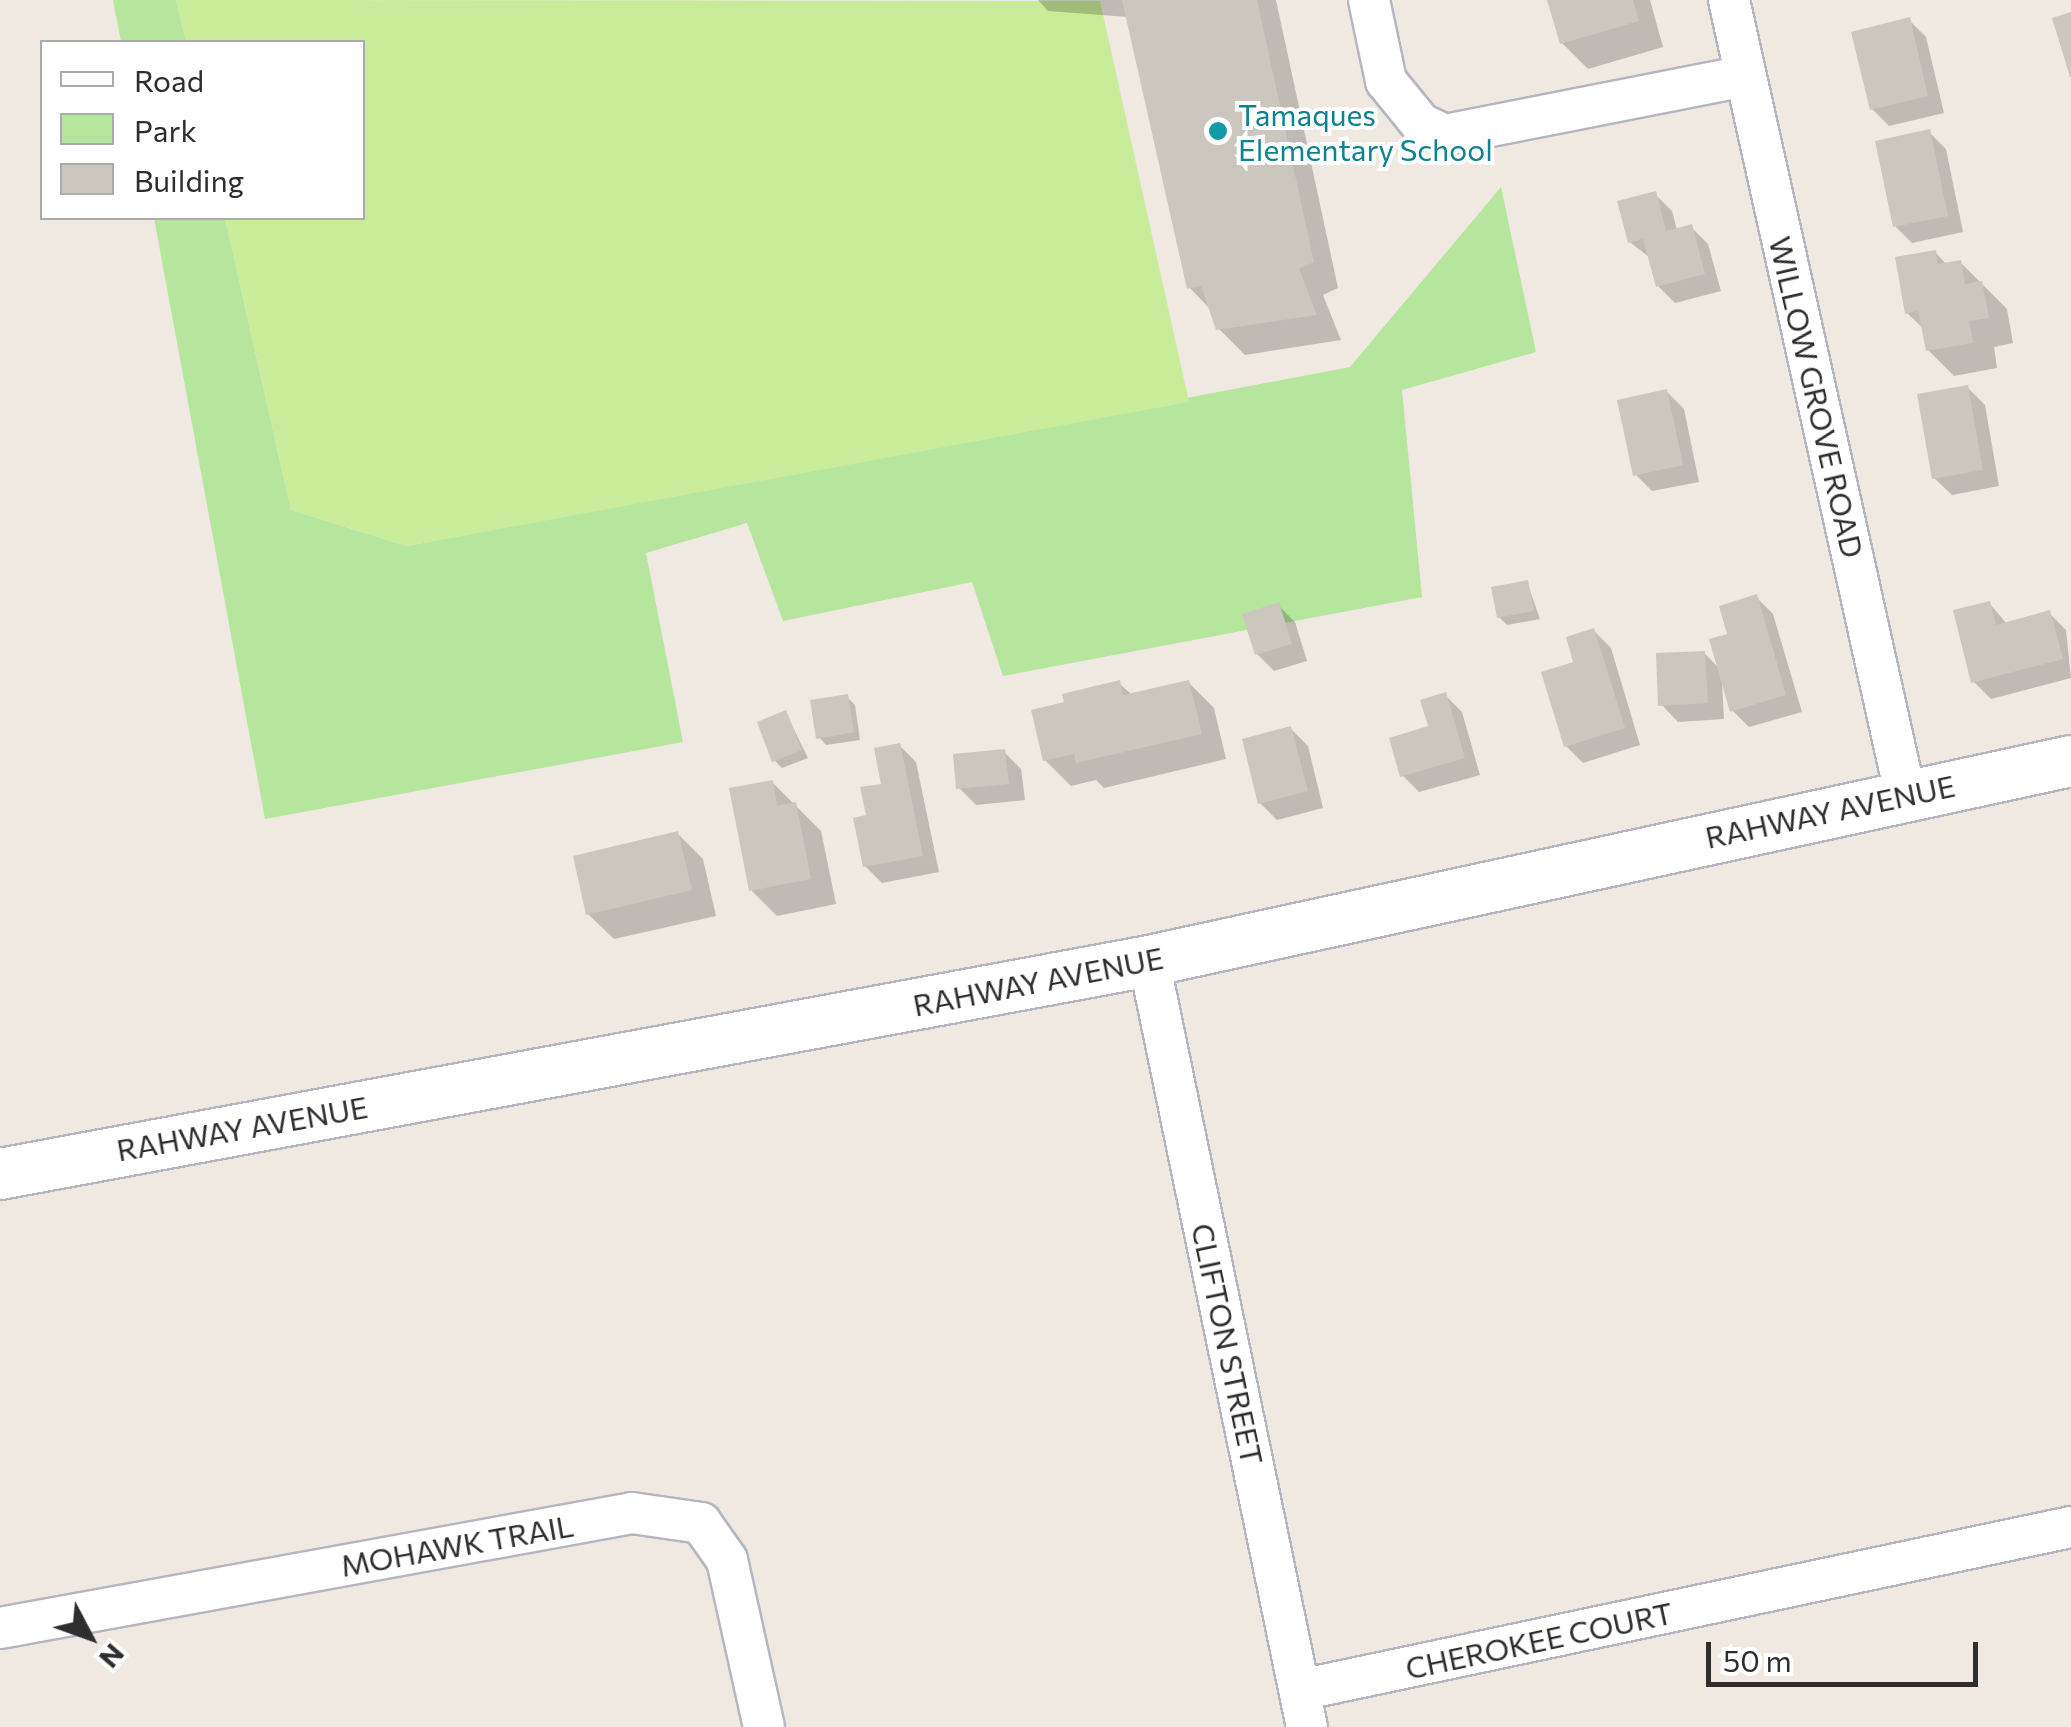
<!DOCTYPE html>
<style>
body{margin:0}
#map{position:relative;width:2071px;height:1727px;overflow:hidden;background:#efe9e1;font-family:Commissioner,sans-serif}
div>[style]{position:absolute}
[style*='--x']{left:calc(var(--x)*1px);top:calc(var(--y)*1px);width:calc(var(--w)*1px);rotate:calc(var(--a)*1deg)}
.green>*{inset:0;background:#b6e59e}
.pitch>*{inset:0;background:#c9ec9a}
.shadow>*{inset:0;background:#0003}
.building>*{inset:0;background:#cbc7bf}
.roads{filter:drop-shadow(2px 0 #b4b7c1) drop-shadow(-2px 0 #b4b7c1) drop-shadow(0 2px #b4b7c1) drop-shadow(0 -2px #b4b7c1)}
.minor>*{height:40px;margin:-20px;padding:0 20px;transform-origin:20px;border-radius:20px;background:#fff}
.tertiary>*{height:50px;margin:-25px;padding:0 25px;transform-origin:25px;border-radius:25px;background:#fff}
.dots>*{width:28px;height:28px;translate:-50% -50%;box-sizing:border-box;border:5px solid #fff;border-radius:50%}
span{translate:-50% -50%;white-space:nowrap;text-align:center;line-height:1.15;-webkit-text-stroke:8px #fff;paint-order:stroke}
.culture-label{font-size:30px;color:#0d838f}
.left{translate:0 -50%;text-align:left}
.street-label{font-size:30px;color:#2e2e2e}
.legend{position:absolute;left:40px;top:40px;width:325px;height:180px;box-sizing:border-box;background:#fff;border:2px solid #ababab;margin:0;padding:12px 18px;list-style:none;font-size:30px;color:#2e2e2e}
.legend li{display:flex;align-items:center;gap:20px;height:50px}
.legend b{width:50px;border:2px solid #ababab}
.north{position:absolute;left:40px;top:1587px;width:100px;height:100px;-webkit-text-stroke:8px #fff;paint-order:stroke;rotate:131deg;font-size:28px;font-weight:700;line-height:40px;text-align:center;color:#2e2e2e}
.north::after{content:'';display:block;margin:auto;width:35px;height:45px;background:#2e2e2e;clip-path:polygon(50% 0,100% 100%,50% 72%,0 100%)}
.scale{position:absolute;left:1706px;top:1642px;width:272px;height:45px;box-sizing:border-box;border:5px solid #2e2e2e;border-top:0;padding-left:12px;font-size:30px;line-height:35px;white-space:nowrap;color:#2e2e2e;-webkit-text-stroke:8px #fff;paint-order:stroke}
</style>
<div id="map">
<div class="green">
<i style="clip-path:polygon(113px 0,176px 0,186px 42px,121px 42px)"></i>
<i style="clip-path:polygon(1501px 187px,1536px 352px,1402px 390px,1422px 597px,1003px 676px,972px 582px,783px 621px,747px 523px,646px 553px,683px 742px,265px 819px,154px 218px,225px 218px,291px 510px,407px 546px,1350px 367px)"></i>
</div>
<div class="pitch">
<i style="clip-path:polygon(176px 0,1100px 1px,1189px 402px,407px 546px,291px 510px,225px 218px,362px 218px,362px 42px,186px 42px)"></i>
</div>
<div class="shadow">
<i style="clip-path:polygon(1038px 0,1276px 0,1338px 288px,1323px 295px,1341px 340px,1245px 355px,1219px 329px,1212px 311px,1190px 288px,1128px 17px,1048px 11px)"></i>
<i style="clip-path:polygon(1550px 0,1650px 0,1663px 47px,1588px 69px,1562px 43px)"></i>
<i style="clip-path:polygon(1909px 20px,1926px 37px,1944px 113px,1889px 126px,1872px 109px)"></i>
<i style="clip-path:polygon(1929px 132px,1946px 149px,1963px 232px,1912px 243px,1895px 226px)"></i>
<i style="clip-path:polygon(1655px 194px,1672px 211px,1677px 230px,1691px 227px,1708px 244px,1721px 291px,1675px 303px,1658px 286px,1650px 258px,1630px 242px)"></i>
<i style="clip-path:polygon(1935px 252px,1947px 265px,1960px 262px,2007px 309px,2013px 343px,1994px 347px,1997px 368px,1954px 376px,1928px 350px,1924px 329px,1907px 313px)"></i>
<i style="clip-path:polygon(1968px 388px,1985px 405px,1999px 486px,1952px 495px,1934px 478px)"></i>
<i style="clip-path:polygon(1667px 392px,1684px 409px,1699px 482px,1652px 491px,1635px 474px)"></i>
<i style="clip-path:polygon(1527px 582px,1540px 619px,1507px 625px,1499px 617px)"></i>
<i style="clip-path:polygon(1756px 597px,1773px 614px,1802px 712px,1749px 727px,1732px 710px,1722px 682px,1724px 719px,1678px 722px,1661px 704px,1704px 653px,1721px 670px,1730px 635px)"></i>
<i style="clip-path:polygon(1989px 603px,2007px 624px,2049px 613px,2066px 630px,2071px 678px,1991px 699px,1974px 682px)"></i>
<i style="clip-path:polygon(1278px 605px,1295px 622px,1307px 661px,1274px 671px,1257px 654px)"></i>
<i style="clip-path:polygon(1594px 631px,1611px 648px,1640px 745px,1583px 763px,1566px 746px,1576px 663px)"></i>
<i style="clip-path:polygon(1188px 682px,1214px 708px,1226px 759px,1104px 788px,1096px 780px,1071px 786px,1045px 760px,1067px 704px,1119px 683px,1132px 695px)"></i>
<i style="clip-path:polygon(1445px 695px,1462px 712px,1480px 775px,1419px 792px,1402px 775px)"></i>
<i style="clip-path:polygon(847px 697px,855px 705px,860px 740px,826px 745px,819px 737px)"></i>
<i style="clip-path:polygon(786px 713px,808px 758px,782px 768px,774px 760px)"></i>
<i style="clip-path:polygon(1291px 729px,1308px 746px,1323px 808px,1277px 820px,1260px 803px)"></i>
<i style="clip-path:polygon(899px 745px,916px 762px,939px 872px,882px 883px,865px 866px,869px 817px)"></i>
<i style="clip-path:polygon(1004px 752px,1021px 769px,1025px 800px,976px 805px,959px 788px)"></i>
<i style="clip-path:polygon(772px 782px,821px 831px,836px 904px,777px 916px,751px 890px)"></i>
<i style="clip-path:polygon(678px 834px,703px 859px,716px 916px,614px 939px,588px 914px)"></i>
</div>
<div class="building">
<i style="clip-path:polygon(1122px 0,1257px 0,1314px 262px,1299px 269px,1317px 315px,1216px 330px,1201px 286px,1187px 289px)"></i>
<i style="clip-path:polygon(1547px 0,1633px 0,1639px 21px,1560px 44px)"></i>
<i style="clip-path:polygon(2071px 12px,2071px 76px,2070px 77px,2052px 18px)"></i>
<i style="clip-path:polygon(1910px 17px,1928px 96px,1870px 110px,1851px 32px)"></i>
<i style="clip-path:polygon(1930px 129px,1948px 216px,1893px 227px,1875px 141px)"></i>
<i style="clip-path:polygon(1656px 191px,1666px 231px,1692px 224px,1705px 274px,1656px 287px,1643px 239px,1628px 243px,1617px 201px)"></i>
<i style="clip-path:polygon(1936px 250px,1938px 264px,1961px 260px,1965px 284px,1982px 281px,1989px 318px,1969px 321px,1973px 343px,1926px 351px,1918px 311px,1905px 314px,1895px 257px)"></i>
<i style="clip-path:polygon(1968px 385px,1983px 470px,1932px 479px,1917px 394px)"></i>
<i style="clip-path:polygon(1667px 389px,1683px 465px,1633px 476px,1617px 400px)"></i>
<i style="clip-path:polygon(1528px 580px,1534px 611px,1497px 618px,1491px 587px)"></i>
<i style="clip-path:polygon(1757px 594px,1786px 695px,1730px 712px,1709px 639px,1727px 634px,1719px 606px)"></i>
<i style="clip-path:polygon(1990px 601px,1996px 625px,2050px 610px,2063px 659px,1971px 683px,1953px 610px)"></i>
<i style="clip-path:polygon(1279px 602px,1292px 644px,1255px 655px,1242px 614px)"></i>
<i style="clip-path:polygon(1594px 628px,1625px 728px,1564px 747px,1541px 672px,1573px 662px,1566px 637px)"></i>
<i style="clip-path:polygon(1705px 651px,1708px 703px,1658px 706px,1656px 653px)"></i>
<i style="clip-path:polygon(1120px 680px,1123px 695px,1189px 680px,1202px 734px,1076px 763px,1074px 754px,1043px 761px,1031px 710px,1064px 702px,1062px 694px)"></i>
<i style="clip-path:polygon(1446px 692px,1465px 758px,1400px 777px,1389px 738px,1428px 726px,1420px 700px)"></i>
<i style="clip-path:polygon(848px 694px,854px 732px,816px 739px,810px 700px)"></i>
<i style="clip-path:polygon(786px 710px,802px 750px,772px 762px,757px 722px)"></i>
<i style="clip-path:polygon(1291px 726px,1308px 791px,1258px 804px,1242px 739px)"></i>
<i style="clip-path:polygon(900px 743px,923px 856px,863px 867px,853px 818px,866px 815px,860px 787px,881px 784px,874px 748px)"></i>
<i style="clip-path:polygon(1005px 749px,1009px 784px,956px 789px,953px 754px)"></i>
<i style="clip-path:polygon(773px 780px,777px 806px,796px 802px,811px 879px,749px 891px,729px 788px)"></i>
<i style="clip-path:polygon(678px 831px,692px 890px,586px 915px,573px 856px)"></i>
</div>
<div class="roads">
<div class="minor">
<i style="--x:1369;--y:0;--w:83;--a:78.1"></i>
<i style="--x:1386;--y:81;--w:55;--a:50.9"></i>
<i style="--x:1421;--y:124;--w:26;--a:25"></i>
<i style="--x:1445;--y:135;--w:306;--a:-11.1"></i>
<i style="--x:1729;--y:0;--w:812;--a:77.49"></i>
<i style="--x:1149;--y:961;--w:782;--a:78.35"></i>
<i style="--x:0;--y:1628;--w:642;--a:-10.31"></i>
<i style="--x:632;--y:1513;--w:70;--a:8.2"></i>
<i style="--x:701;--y:1523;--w:45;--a:54.9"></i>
<i style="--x:727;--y:1560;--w:171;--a:77.5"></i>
<i style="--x:1300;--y:1690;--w:788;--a:-11.94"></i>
</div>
<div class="tertiary">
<i style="--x:0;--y:1174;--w:1169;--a:-10.5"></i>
<i style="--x:1149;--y:961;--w:943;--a:-12.24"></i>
</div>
</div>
<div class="dots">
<i style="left:1218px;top:131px;background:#0f9aa8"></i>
</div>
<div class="culture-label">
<span class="left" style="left:1238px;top:131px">Tamaques<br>Elementary School</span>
</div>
<div class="street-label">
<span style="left:1817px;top:397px;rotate:77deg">WILLOW GROVE ROAD</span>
<span style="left:1830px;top:811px;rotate:-12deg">RAHWAY AVENUE</span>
<span style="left:1038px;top:981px;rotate:-11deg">RAHWAY AVENUE</span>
<span style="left:242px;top:1128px;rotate:-10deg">RAHWAY AVENUE</span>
<span style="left:1228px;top:1344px;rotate:78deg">CLIFTON STREET</span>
<span style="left:457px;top:1545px;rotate:-10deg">MOHAWK TRAIL</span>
<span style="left:1539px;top:1640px;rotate:-12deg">CHEROKEE COURT</span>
</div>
<ul class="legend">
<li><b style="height:12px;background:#fff"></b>Road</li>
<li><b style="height:28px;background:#b6e59e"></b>Park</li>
<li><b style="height:28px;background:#cbc7bf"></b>Building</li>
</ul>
<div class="north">N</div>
<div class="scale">50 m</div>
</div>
